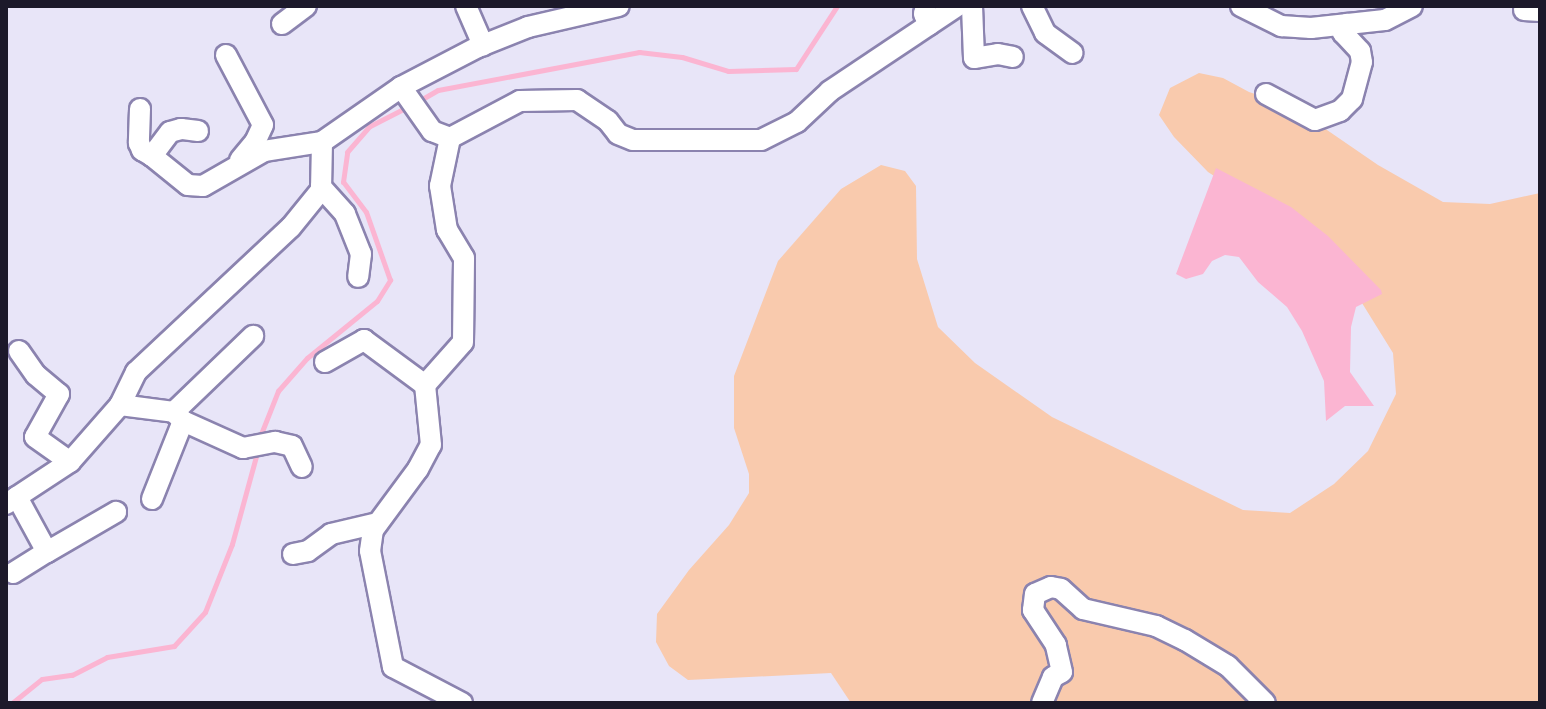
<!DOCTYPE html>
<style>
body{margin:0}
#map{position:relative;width:1546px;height:709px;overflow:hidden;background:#e8e5f8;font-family:"IBM Plex Sans",sans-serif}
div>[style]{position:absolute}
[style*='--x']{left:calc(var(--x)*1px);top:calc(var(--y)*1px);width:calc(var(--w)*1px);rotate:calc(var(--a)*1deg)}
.green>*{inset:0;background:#f9caad}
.water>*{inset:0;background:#fbb5d2}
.stream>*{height:5px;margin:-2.5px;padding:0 2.5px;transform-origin:2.5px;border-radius:2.5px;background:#fbb5d2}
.roads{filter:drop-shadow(2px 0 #8b83af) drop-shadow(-2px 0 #8b83af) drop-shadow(0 2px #8b83af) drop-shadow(0 -2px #8b83af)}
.minor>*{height:20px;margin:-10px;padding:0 10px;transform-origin:10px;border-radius:10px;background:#fff}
span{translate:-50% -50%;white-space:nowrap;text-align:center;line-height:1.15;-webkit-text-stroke:7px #f5f3fd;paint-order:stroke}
.frame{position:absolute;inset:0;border:8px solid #1c192a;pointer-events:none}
</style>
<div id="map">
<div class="green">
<i style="clip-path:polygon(1199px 73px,1223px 78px,1249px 92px,1292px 106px,1378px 165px,1443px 202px,1490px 204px,1540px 193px,1540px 703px,851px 703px,831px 673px,688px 680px,669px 666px,656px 642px,657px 614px,689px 570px,729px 525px,749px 493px,749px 474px,734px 428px,734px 376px,778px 261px,841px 189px,881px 165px,905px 171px,916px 186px,917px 259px,938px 327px,975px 363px,1052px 417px,1243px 510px,1290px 513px,1334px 484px,1368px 451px,1396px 394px,1393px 353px,1357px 295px,1254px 202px,1208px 172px,1174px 137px,1159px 115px,1170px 88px)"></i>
</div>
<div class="water">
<i style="clip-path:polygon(1216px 168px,1291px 207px,1328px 236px,1381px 290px,1382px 294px,1356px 307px,1351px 327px,1350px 372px,1374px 406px,1345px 406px,1326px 421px,1324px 381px,1302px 331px,1287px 307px,1258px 282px,1239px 257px,1225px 255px,1212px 261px,1203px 274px,1186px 279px,1176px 274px)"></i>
</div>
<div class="stream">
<i style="--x:417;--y:102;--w:24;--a:-30"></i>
<i style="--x:438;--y:90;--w:205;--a:-10.7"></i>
<i style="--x:639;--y:52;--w:43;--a:6.6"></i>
<i style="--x:682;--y:57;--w:48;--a:16.9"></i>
<i style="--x:728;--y:71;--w:68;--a:-1.7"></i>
<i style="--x:796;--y:69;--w:75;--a:-56.9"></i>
<i style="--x:259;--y:439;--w:52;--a:-68.4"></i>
<i style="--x:278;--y:391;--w:44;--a:-48.7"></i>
<i style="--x:307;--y:358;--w:90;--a:-39.2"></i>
<i style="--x:377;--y:301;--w:25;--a:-58"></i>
<i style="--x:390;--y:280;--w:72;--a:-109.4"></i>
<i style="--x:366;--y:212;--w:38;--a:-127"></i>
<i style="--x:343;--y:182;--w:30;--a:-82"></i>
<i style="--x:347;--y:152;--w:35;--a:-49"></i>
<i style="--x:370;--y:126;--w:44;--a:-27.1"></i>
<i style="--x:12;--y:703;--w:38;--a:-39"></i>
<i style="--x:42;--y:679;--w:30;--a:-8"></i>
<i style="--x:72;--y:675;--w:39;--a:-27"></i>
<i style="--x:107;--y:657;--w:68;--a:-9.3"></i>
<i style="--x:174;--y:646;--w:46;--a:-47.6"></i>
<i style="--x:205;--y:612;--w:73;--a:-68.3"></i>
<i style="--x:232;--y:544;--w:98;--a:-74.7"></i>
</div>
<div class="roads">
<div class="minor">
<i style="--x:466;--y:6;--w:43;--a:66.4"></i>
<i style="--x:926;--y:6;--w:8;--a:104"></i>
<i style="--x:924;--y:14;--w:12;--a:66"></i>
<i style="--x:972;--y:6;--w:52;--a:87.8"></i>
<i style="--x:974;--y:58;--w:24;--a:-9"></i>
<i style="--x:998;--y:54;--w:15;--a:11"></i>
<i style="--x:1032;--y:6;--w:30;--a:64"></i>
<i style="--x:1045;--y:33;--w:34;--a:36"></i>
<i style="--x:1241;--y:6;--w:45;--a:26.6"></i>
<i style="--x:1281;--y:26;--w:30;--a:4"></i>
<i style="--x:1311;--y:28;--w:74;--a:-6.2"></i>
<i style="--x:1385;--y:20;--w:30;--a:-27"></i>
<i style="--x:1524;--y:10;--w:16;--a:4"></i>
<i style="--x:282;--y:24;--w:30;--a:-37"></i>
<i style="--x:226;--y:55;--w:79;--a:62.1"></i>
<i style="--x:263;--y:125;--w:19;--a:115"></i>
<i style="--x:255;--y:142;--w:23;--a:130"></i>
<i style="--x:401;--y:87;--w:54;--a:54.8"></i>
<i style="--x:432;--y:131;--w:19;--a:21"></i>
<i style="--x:1266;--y:94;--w:55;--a:28"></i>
<i style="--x:1315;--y:120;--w:27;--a:-20"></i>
<i style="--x:1340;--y:111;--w:17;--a:-45"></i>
<i style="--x:1352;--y:99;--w:38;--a:-75"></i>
<i style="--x:1362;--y:62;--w:11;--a:-100"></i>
<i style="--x:1360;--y:51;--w:25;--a:-133"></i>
<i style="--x:1343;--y:33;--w:10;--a:-66"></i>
<i style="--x:140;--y:109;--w:34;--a:92"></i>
<i style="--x:139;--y:143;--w:8;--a:67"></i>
<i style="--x:142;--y:150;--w:12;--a:31"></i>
<i style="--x:198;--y:131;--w:17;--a:-173"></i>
<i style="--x:181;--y:129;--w:11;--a:165"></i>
<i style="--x:170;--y:132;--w:30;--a:127"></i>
<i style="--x:152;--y:156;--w:46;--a:38.9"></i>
<i style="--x:188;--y:185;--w:15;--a:4"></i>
<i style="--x:203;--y:186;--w:70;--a:-29.8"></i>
<i style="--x:264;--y:151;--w:59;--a:-8.8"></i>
<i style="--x:321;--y:187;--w:36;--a:48"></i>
<i style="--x:345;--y:214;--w:43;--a:68.2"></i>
<i style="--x:361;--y:254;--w:23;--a:97"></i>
<i style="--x:19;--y:351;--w:29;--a:55"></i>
<i style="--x:36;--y:375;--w:30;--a:40"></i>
<i style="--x:59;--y:394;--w:49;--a:119.2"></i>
<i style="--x:35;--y:437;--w:43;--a:35.5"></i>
<i style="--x:325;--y:362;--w:45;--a:-29.4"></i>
<i style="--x:364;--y:340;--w:76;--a:36.4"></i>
<i style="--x:120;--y:405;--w:54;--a:7.4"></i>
<i style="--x:174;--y:412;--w:110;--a:-43.9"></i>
<i style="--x:183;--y:421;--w:66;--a:24.2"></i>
<i style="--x:243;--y:448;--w:33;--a:-11"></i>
<i style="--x:275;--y:442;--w:17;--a:13"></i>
<i style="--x:292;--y:446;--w:23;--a:65"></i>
<i style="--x:152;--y:499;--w:84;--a:-68.3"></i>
<i style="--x:183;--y:421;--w:13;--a:-135"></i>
<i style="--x:6;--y:504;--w:77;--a:-33.3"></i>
<i style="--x:70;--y:462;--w:76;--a:-48.7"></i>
<i style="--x:120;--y:405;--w:37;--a:-64"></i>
<i style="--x:136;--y:372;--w:212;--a:-43.1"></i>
<i style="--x:291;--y:227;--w:48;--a:-51"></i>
<i style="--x:321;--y:190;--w:48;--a:-88.8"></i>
<i style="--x:322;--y:142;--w:96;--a:-34.8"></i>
<i style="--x:401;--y:87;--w:87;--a:-27.5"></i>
<i style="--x:478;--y:47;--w:54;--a:-21.8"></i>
<i style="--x:528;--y:27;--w:93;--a:-13"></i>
<i style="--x:47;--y:552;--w:80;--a:-30.1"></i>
<i style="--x:293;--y:554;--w:15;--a:-11"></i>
<i style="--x:308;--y:551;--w:29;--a:-36"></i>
<i style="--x:331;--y:534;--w:48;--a:-13.2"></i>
<i style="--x:13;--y:573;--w:40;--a:-32"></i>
<i style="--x:47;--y:552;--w:63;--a:-118.6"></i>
<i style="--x:462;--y:703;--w:78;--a:-152.4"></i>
<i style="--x:393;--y:667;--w:118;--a:-101.2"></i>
<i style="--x:370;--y:551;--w:21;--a:-82"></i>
<i style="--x:373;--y:530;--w:76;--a:-53.6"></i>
<i style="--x:418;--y:469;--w:27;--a:-62"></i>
<i style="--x:431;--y:445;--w:60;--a:-95.7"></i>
<i style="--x:425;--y:385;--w:57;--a:-48.5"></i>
<i style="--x:463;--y:342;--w:84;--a:-89.3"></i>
<i style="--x:464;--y:258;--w:33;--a:-121"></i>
<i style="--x:447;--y:230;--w:45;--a:-99"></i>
<i style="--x:440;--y:186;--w:49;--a:-78.2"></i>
<i style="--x:450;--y:138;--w:79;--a:-27.9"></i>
<i style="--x:520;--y:101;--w:57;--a:-1"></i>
<i style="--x:577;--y:100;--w:37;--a:34"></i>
<i style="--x:608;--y:121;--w:16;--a:52"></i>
<i style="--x:618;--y:134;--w:16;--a:22"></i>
<i style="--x:633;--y:140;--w:128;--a:0"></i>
<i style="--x:761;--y:140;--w:40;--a:-26.6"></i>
<i style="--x:797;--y:122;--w:45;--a:-43.2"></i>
<i style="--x:830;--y:91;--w:153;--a:-33.8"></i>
<i style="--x:1042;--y:703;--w:28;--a:-67"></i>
<i style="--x:1053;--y:677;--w:10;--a:-29"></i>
<i style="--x:1062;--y:672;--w:28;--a:-103"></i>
<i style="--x:1056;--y:645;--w:42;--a:-123.3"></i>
<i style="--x:1033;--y:610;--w:16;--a:-83"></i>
<i style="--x:1035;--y:594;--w:17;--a:-24"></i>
<i style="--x:1051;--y:587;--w:10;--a:11"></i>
<i style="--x:1061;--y:589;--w:30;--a:42"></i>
<i style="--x:1083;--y:609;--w:75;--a:13.1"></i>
<i style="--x:1156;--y:626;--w:32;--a:26"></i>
<i style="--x:1185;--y:640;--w:50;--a:31.2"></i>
<i style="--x:1228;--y:666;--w:52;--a:45"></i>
</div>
</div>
<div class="frame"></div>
</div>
